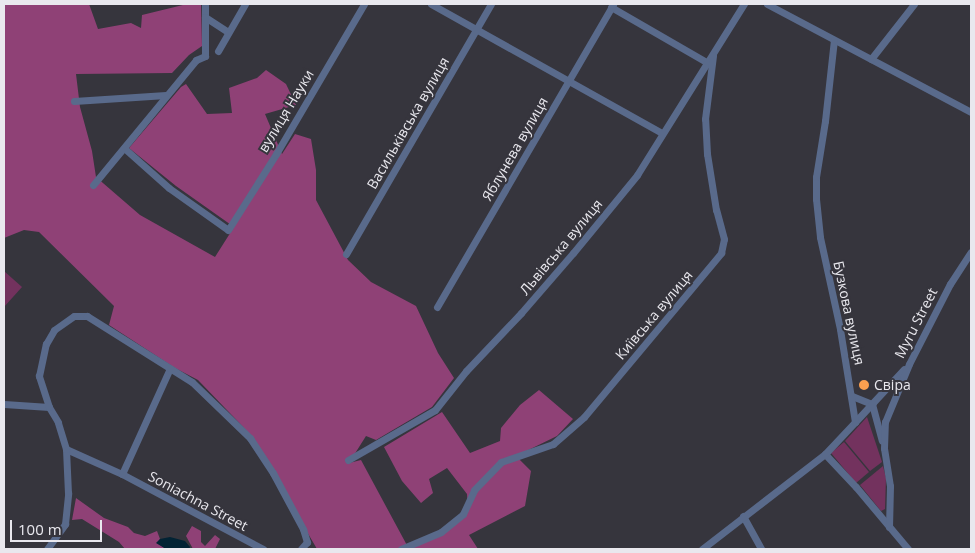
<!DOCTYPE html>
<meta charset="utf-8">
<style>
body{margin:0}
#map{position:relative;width:975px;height:553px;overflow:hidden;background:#36353d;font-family:"Open Sans",sans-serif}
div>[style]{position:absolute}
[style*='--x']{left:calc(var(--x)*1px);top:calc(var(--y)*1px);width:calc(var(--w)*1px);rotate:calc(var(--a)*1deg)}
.green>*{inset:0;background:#73325e}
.forest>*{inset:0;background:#8f4176}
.water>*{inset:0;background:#022334}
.minor>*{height:7px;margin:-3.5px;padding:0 3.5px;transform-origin:3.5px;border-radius:3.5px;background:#596a8b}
.dots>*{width:14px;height:14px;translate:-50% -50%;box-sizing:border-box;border:2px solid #36353d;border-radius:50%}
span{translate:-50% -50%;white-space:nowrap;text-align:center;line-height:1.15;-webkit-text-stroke:4px #36353d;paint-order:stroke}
.street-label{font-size:14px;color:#e9e8ee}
.poi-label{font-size:14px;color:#e9e8ee}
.left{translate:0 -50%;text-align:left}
.frame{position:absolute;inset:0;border:5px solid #e9e8ee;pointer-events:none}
.scale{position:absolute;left:10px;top:520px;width:92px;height:22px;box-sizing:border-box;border:2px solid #e9e8ee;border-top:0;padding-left:6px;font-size:15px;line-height:18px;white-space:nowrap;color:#e9e8ee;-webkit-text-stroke:4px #36353d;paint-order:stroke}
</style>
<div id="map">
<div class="green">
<i style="clip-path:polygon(4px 271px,22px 287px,4px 307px)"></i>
<i style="clip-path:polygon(867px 417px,882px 462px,870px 471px,845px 441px)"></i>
<i style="clip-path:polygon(844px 442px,869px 472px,856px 483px,831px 453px)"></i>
<i style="clip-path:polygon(883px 466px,886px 478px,885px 509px,881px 511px,860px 485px)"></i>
</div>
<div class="forest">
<i style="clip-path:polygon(4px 4px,89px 4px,98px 29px,131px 23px,141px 28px,142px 15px,187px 4px,201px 4px,202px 46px,189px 55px,172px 73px,76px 74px,80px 107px,92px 151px,96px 177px,140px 215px,215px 257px,234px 227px,176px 186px,129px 148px,181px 87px,186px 84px,207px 114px,232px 113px,229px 88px,257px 78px,266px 70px,286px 84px,296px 105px,265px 114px,282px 154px,295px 134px,311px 139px,316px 170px,316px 200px,348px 260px,371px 282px,416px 306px,438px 353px,454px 378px,432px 407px,376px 440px,366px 436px,349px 463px,361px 460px,409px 549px,440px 535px,468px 511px,467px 494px,447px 468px,429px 479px,433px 493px,421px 503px,402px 481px,384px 447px,442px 412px,470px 453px,500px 441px,501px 428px,520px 405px,539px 390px,573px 419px,557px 436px,516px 456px,531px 471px,525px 506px,469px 535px,478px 549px,317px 549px,250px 434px,198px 380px,175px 368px,109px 325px,114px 306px,39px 232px,24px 230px,4px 238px)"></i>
<i style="clip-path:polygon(76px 498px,104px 518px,128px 527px,134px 533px,145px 536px,157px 531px,160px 539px,157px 543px,166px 549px,125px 549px,119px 542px,82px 519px,72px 520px)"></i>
<i style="clip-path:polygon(192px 526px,201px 531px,201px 542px,205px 546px,215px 535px,220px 539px,215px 549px,193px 549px,186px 536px)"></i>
</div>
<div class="water">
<i style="clip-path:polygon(170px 537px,185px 541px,190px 547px,189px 549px,166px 549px,156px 543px,160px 539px)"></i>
</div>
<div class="minor">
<i style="--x:205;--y:4;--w:13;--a:90"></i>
<i style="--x:205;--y:17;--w:27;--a:33"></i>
<i style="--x:431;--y:4;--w:265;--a:29.2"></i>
<i style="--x:767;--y:4;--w:231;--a:27.9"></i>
<i style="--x:611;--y:7;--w:112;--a:30"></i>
<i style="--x:218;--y:51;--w:54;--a:-60.1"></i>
<i style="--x:871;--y:59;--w:70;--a:-52"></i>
<i style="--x:74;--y:101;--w:92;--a:-3.7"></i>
<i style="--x:124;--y:148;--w:60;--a:41.6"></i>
<i style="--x:169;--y:188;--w:72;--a:35.4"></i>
<i style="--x:228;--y:230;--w:90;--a:-57.7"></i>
<i style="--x:276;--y:154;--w:174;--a:-59.6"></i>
<i style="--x:93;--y:185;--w:162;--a:-50.5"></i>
<i style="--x:196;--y:60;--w:10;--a:-24"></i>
<i style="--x:205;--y:56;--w:39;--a:-90"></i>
<i style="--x:346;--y:254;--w:289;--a:-59.9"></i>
<i style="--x:437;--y:307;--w:350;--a:-59.8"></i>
<i style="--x:852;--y:396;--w:22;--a:22"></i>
<i style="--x:872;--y:404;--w:38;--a:75"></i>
<i style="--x:4;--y:404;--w:45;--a:3.8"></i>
<i style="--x:855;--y:422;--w:72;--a:-47.2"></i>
<i style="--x:66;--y:449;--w:61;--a:24.1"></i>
<i style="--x:122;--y:474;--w:160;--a:28"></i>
<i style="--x:825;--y:454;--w:45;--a:46.8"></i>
<i style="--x:856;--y:487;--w:81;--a:50"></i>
<i style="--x:348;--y:460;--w:100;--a:-29.9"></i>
<i style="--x:435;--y:410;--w:50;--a:-51.5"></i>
<i style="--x:466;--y:371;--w:80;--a:-46.5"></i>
<i style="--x:521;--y:313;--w:79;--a:-49.1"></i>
<i style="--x:573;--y:253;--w:101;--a:-50.6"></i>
<i style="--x:637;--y:175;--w:202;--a:-58"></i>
<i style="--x:122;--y:474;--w:116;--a:-65.6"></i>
<i style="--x:743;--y:516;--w:38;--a:61"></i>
<i style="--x:889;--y:527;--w:41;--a:-88.6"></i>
<i style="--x:890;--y:486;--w:38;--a:-99"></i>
<i style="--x:884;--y:448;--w:26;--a:-88"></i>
<i style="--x:885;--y:422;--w:63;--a:-67.5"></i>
<i style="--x:909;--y:364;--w:90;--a:-62.9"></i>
<i style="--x:950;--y:284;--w:38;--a:-57"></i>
<i style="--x:47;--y:549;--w:31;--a:-54"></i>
<i style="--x:65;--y:524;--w:31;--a:-84"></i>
<i style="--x:68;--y:493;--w:44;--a:-92.6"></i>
<i style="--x:66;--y:449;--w:28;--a:-107"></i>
<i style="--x:58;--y:422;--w:17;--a:-121"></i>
<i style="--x:49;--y:407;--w:33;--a:-108"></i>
<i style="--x:39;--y:376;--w:33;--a:-78"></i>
<i style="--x:46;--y:344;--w:16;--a:-60"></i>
<i style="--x:54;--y:330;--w:24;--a:-35"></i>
<i style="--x:74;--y:316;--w:13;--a:0"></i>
<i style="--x:87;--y:316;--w:124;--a:32.2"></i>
<i style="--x:192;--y:382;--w:81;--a:44"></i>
<i style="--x:250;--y:438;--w:42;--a:56.7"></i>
<i style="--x:273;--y:473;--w:64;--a:61.8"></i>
<i style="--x:303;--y:529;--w:14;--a:73"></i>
<i style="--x:307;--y:542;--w:9;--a:131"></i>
<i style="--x:401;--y:549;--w:43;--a:-23"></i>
<i style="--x:441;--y:532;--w:28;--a:-39"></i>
<i style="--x:463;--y:514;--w:26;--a:-65"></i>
<i style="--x:474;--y:490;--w:39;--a:-46"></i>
<i style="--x:501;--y:462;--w:55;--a:-19.1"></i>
<i style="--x:553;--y:444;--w:41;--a:-41.1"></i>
<i style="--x:584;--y:417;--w:214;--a:-50.1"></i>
<i style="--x:721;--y:253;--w:14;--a:-78"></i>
<i style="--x:724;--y:239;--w:30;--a:-105"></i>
<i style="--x:716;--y:210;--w:57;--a:-99.1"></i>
<i style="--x:707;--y:154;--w:35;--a:-93"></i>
<i style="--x:705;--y:119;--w:64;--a:-82.8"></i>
<i style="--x:702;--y:549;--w:155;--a:-37.7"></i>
<i style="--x:825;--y:454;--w:44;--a:-46.8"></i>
<i style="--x:855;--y:422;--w:94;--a:-99.2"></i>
<i style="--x:840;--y:329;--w:94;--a:-102.3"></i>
<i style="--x:820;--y:237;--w:38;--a:-96"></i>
<i style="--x:816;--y:199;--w:22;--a:-90"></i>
<i style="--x:816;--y:177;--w:57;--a:-80.9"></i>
<i style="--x:825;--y:121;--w:81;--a:-83.7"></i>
</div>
<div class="dots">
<i style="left:864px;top:385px;background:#fa9f4f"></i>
</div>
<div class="street-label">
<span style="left:286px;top:111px;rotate:-59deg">вулиця Науки</span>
<span style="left:408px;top:123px;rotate:-60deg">Васильківська вулиця</span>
<span style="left:515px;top:149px;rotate:-60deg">Яблунева вулиця</span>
<span style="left:561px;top:247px;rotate:-50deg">Львівська вулиця</span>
<span style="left:849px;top:313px;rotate:78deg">Бузкова вулиця</span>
<span style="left:654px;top:315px;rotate:-50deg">Київська вулиця</span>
<span style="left:916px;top:323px;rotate:-63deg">Myru Street</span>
<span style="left:198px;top:501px;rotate:28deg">Soniachna Street</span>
</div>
<div class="poi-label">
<span class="left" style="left:874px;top:385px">Свіра</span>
</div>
<div class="frame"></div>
<div class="scale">100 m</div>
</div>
